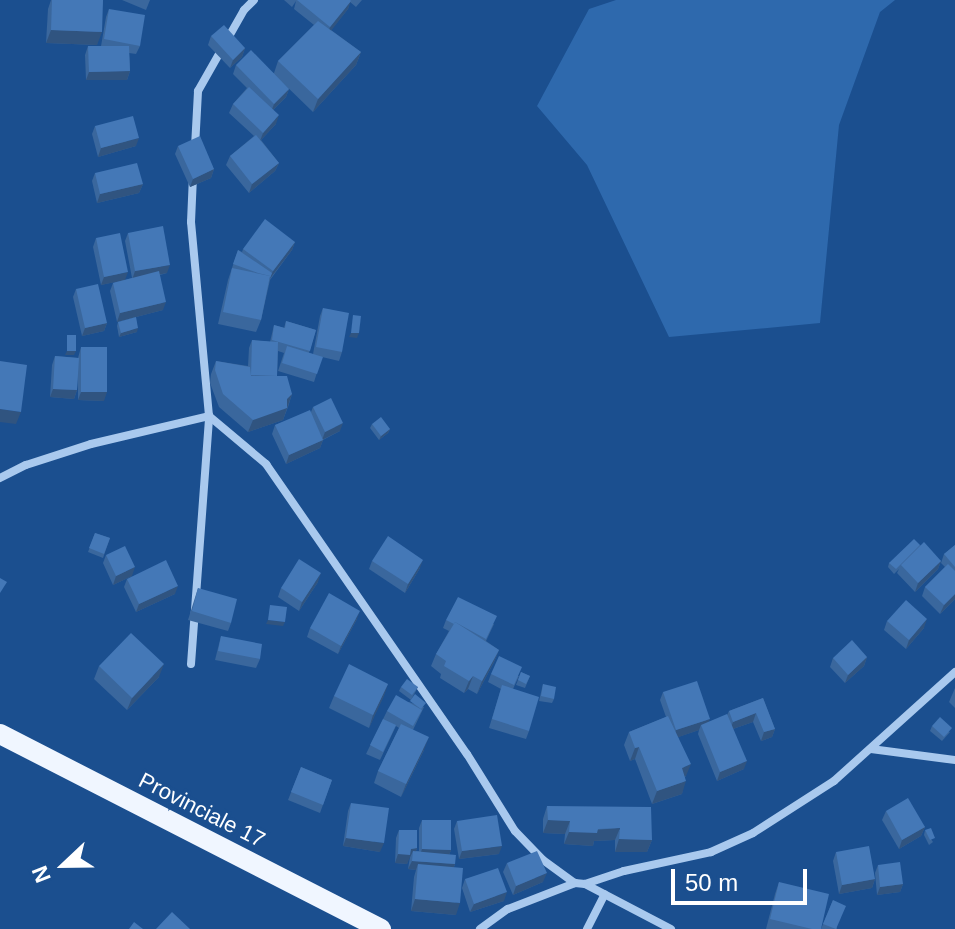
<!DOCTYPE html>
<style>
body{margin:0}
#map{position:relative;width:955px;height:929px;overflow:hidden;background:#1b4f8f;font-family:Arial,sans-serif}
div>[style]{position:absolute}
[style*='--x']{left:calc(var(--x)*1px);top:calc(var(--y)*1px);width:calc(var(--w)*1px);rotate:calc(var(--a)*1deg)}
.green>*{inset:0;background:#2e69ad}
.street>*{height:8px;margin:-4px;padding:0 4px;transform-origin:4px;border-radius:4px;background:#a9c9ee}
.primary>*{height:20px;margin:-10px;padding:0 10px;transform-origin:10px;border-radius:10px;background:#f0f6ff}
.wall>*{inset:0;background:#3a679d}
.shaded-wall>*{inset:0;background:#305480}
.building>*{inset:0;background:#4478b7}
span{translate:-50% -50%;white-space:nowrap;text-align:center;line-height:1.15;-webkit-text-stroke:6px #1b4f8f;paint-order:stroke}
.street-label{font-size:22px;color:#fff}
.north{position:absolute;left:24px;top:825px;width:80px;height:80px;-webkit-text-stroke:6px #1b4f8f;paint-order:stroke;rotate:248deg;font-size:22px;font-weight:700;line-height:32px;text-align:center;color:#fff}
.north::after{content:'';display:block;margin:auto;width:28px;height:36px;background:#fff;clip-path:polygon(50% 0,100% 100%,50% 72%,0 100%)}
.scale{position:absolute;left:671px;top:869px;width:136px;height:36px;box-sizing:border-box;border:4px solid #fff;border-top:0;padding-left:10px;font-size:24px;line-height:28px;white-space:nowrap;color:#fff;-webkit-text-stroke:6px #1b4f8f;paint-order:stroke}
</style>
<div id="map">
<div class="green">
<i style="clip-path:polygon(616px 0,895px 0,880px 12px,839px 125px,820px 323px,669px 337px,587px 165px,537px 106px,589px 9px)"></i>
</div>
<div class="street">
<i style="--x:195;--y:147;--w:56;--a:-86.9"></i>
<i style="--x:198;--y:91;--w:93;--a:-60.4"></i>
<i style="--x:244;--y:10;--w:14;--a:-45"></i>
<i style="--x:0;--y:478;--w:29;--a:-27"></i>
<i style="--x:26;--y:465;--w:68;--a:-17.9"></i>
<i style="--x:91;--y:444;--w:121;--a:-13.3"></i>
<i style="--x:209;--y:416;--w:75;--a:40.1"></i>
<i style="--x:266;--y:464;--w:353;--a:55.3"></i>
<i style="--x:467;--y:754;--w:91;--a:58.1"></i>
<i style="--x:515;--y:831;--w:40;--a:46"></i>
<i style="--x:543;--y:860;--w:39;--a:36"></i>
<i style="--x:575;--y:883;--w:10;--a:6"></i>
<i style="--x:585;--y:884;--w:97;--a:27.6"></i>
<i style="--x:191;--y:664;--w:249;--a:-85.8"></i>
<i style="--x:209;--y:416;--w:195;--a:-95.3"></i>
<i style="--x:191;--y:222;--w:45;--a:-87.5"></i>
<i style="--x:871;--y:749;--w:85;--a:7.5"></i>
<i style="--x:585;--y:884;--w:41;--a:-18.4"></i>
<i style="--x:624;--y:871;--w:89;--a:-12.3"></i>
<i style="--x:711;--y:852;--w:46;--a:-24.3"></i>
<i style="--x:753;--y:833;--w:96;--a:-32.7"></i>
<i style="--x:834;--y:781;--w:163;--a:-42"></i>
<i style="--x:480;--y:929;--w:34;--a:-36"></i>
<i style="--x:508;--y:909;--w:72;--a:-21.2"></i>
<i style="--x:587;--y:929;--w:39;--a:-63"></i>
</div>
<div class="primary">
<i style="--x:0;--y:734;--w:428;--a:27.1"></i>
</div>
<div class="wall">
<i style="clip-path:polygon(51px 0,103px 0,97px 45px,46px 43px,48px 9px)"></i>
<i style="clip-path:polygon(122px 0,150px 0,146px 10px)"></i>
<i style="clip-path:polygon(284px 0,362px 0,356px 7px,350px 2px,348px 9px,331px 30px,361px 52px,356px 65px,313px 112px,281px 81px,289px 89px,286px 97px,273px 110px,276px 124px,261px 140px,279px 163px,275px 171px,249px 193px,226px 165px,230px 156px,254px 136px,229px 113px,233px 104px,247px 88px,233px 74px,236px 65px,274px 73px,278px 61px,314px 25px,294px 9px,296px 1px,292px 7px)"></i>
<i style="clip-path:polygon(109px 9px,140px 46px,136px 54px,129px 53px,130px 71px,127px 80px,86px 80px,85px 55px,88px 46px,101px 46px,106px 17px)"></i>
<i style="clip-path:polygon(211px 36px,245px 48px,242px 57px,230px 68px,208px 45px)"></i>
<i style="clip-path:polygon(95px 126px,136px 146px,98px 157px,92px 134px)"></i>
<i style="clip-path:polygon(178px 146px,214px 169px,211px 178px,190px 187px,175px 154px)"></i>
<i style="clip-path:polygon(95px 173px,143px 184px,139px 193px,97px 203px,92px 181px)"></i>
<i style="clip-path:polygon(128px 233px,167px 273px,160px 275px,163px 310px,117px 322px,110px 291px,113px 283px,119px 281px,101px 285px,93px 247px,96px 238px,125px 280px,132px 278px,125px 241px)"></i>
<i style="clip-path:polygon(295px 242px,292px 250px,270px 280px,261px 320px,256px 332px,218px 324px,228px 280px,238px 250px,242px 252px,243px 249px)"></i>
<i style="clip-path:polygon(76px 289px,107px 323px,104px 331px,82px 336px,73px 297px)"></i>
<i style="clip-path:polygon(323px 308px,342px 352px,339px 361px,322px 357px,314px 382px,278px 371px,284px 353px,278px 351px,277px 376px,292px 394px,288px 407px,283px 420px,248px 432px,219px 407px,210px 383px,211px 374px,216px 361px,248px 366px,249px 348px,252px 340px,270px 342px,274px 325px,284px 328px,286px 321px,316px 330px,309px 353px,313px 354px,320px 316px)"></i>
<i style="clip-path:polygon(118px 322px,137px 332px,119px 337px,117px 326px)"></i>
<i style="clip-path:polygon(81px 347px,104px 401px,78px 400px,78px 374px,77px 390px,74px 399px,50px 397px,52px 365px,55px 356px,78px 358px)"></i>
<i style="clip-path:polygon(313px 407px,340px 431px,323px 440px,320px 448px,286px 464px,272px 434px,275px 425px,311px 412px)"></i>
<i style="clip-path:polygon(372px 424px,390px 429px,388px 433px,379px 440px,370px 428px)"></i>
<i style="clip-path:polygon(95px 533px,110px 538px,103px 558px,88px 552px)"></i>
<i style="clip-path:polygon(920px 545px,941px 561px,938px 569px,915px 592px,897px 573px,899px 569px,894px 574px,888px 567px,889px 563px)"></i>
<i style="clip-path:polygon(955px 545px,955px 599px,940px 614px,922px 596px,925px 587px,945px 567px,941px 563px,944px 554px)"></i>
<i style="clip-path:polygon(106px 555px,132px 576px,113px 585px,103px 563px)"></i>
<i style="clip-path:polygon(372px 561px,420px 568px,405px 593px,369px 569px)"></i>
<i style="clip-path:polygon(127px 579px,175px 594px,136px 612px,124px 587px)"></i>
<i style="clip-path:polygon(318px 582px,299px 611px,278px 597px,281px 588px)"></i>
<i style="clip-path:polygon(198px 588px,231px 623px,228px 631px,188px 620px)"></i>
<i style="clip-path:polygon(357px 619px,338px 654px,307px 637px,310px 628px)"></i>
<i style="clip-path:polygon(446px 620px,494px 624px,486px 641px,499px 650px,494px 662px,477px 694px,468px 689px,464px 693px,440px 678px,441px 674px,431px 666px,436px 654px,449px 631px,443px 628px)"></i>
<i style="clip-path:polygon(887px 621px,924px 628px,906px 649px,884px 630px)"></i>
<i style="clip-path:polygon(221px 636px,260px 659px,256px 668px,215px 660px)"></i>
<i style="clip-path:polygon(867px 657px,864px 666px,845px 683px,830px 667px,833px 658px)"></i>
<i style="clip-path:polygon(99px 666px,159px 677px,127px 710px,94px 679px)"></i>
<i style="clip-path:polygon(521px 672px,530px 676px,525px 688px,516px 685px)"></i>
<i style="clip-path:polygon(491px 674px,519px 676px,513px 689px,529px 731px,526px 739px,489px 728px,501px 689px,488px 682px)"></i>
<i style="clip-path:polygon(388px 684px,369px 728px,329px 708px,334px 696px)"></i>
<i style="clip-path:polygon(543px 684px,554px 699px,552px 703px,539px 701px)"></i>
<i style="clip-path:polygon(401px 687px,418px 687px,411px 700px,399px 691px)"></i>
<i style="clip-path:polygon(955px 688px,955px 708px,949px 702px)"></i>
<i style="clip-path:polygon(663px 692px,709px 722px,727px 715px,729px 711px,763px 698px,775px 729px,772px 737px,761px 741px,753px 722px,733px 729px,744px 769px,717px 781px,698px 734px,699px 730px,678px 737px,686px 776px,685px 777px,682px 794px,652px 804px,635px 759px,630px 761px,624px 745px,629px 732px,666px 717px,660px 700px)"></i>
<i style="clip-path:polygon(409px 702px,424px 707px,413px 730px,424px 750px,401px 797px,374px 783px,378px 771px,399px 728px,396px 726px,380px 760px,366px 754px,387px 711px)"></i>
<i style="clip-path:polygon(932px 726px,950px 732px,942px 741px,930px 731px)"></i>
<i style="clip-path:polygon(301px 767px,332px 780px,320px 813px,288px 800px)"></i>
<i style="clip-path:polygon(351px 803px,380px 852px,343px 846px,348px 811px)"></i>
<i style="clip-path:polygon(547px 806px,652px 840px,647px 852px,615px 852px,615px 840px,594px 841px,593px 846px,564px 844px,565px 834px,543px 833px,543px 819px)"></i>
<i style="clip-path:polygon(886px 811px,925px 827px,921px 836px,899px 849px,882px 820px)"></i>
<i style="clip-path:polygon(422px 820px,451px 850px,449px 855px,455px 864px,454px 867px,456px 915px,411px 911px,414px 877px,416px 870px,408px 869px,410px 857px,409px 857px,407px 864px,395px 863px,396px 838px,399px 830px,417px 848px,416px 851px,419px 851px,419px 828px)"></i>
<i style="clip-path:polygon(457px 821px,499px 854px,459px 859px,454px 829px)"></i>
<i style="clip-path:polygon(925px 830px,933px 842px,929px 845px,924px 835px)"></i>
<i style="clip-path:polygon(836px 852px,875px 879px,872px 888px,839px 894px,833px 861px)"></i>
<i style="clip-path:polygon(507px 863px,543px 882px,513px 895px,503px 872px)"></i>
<i style="clip-path:polygon(878px 865px,903px 884px,900px 892px,877px 895px,875px 873px)"></i>
<i style="clip-path:polygon(465px 879px,504px 901px,470px 912px,462px 888px)"></i>
<i style="clip-path:polygon(779px 882px,821px 929px,766px 929px,775px 894px)"></i>
<i style="clip-path:polygon(833px 900px,837px 929px,821px 929px)"></i>
</div>
<div class="shaded-wall">
<i style="clip-path:polygon(351px 1px,348px 9px,327px 36px,330px 27px)"></i>
<i style="clip-path:polygon(51px 30px,102px 32px,97px 45px,46px 43px)"></i>
<i style="clip-path:polygon(245px 48px,242px 57px,230px 68px,233px 60px)"></i>
<i style="clip-path:polygon(361px 52px,356px 65px,313px 112px,318px 99px)"></i>
<i style="clip-path:polygon(130px 71px,127px 80px,86px 80px,89px 72px)"></i>
<i style="clip-path:polygon(289px 89px,286px 97px,271px 112px,274px 104px)"></i>
<i style="clip-path:polygon(279px 115px,276px 124px,260px 141px,263px 133px)"></i>
<i style="clip-path:polygon(139px 138px,136px 146px,98px 157px,101px 148px)"></i>
<i style="clip-path:polygon(279px 163px,275px 171px,249px 193px,252px 184px)"></i>
<i style="clip-path:polygon(214px 169px,211px 178px,190px 187px,193px 179px)"></i>
<i style="clip-path:polygon(143px 184px,139px 193px,97px 203px,100px 194px)"></i>
<i style="clip-path:polygon(295px 242px,292px 250px,269px 280px,273px 271px)"></i>
<i style="clip-path:polygon(170px 265px,167px 273px,132px 280px,135px 271px)"></i>
<i style="clip-path:polygon(128px 272px,125px 280px,101px 285px,104px 277px)"></i>
<i style="clip-path:polygon(166px 302px,163px 310px,117px 322px,120px 313px)"></i>
<i style="clip-path:polygon(107px 323px,104px 331px,82px 336px,85px 328px)"></i>
<i style="clip-path:polygon(138px 328px,137px 332px,119px 337px,121px 333px)"></i>
<i style="clip-path:polygon(351px 333px,359px 333px,357px 338px,349px 337px)"></i>
<i style="clip-path:polygon(67px 351px,76px 351px,74px 355px,65px 355px)"></i>
<i style="clip-path:polygon(53px 389px,77px 390px,74px 399px,50px 397px)"></i>
<i style="clip-path:polygon(81px 392px,107px 392px,104px 401px,78px 400px)"></i>
<i style="clip-path:polygon(292px 394px,283px 420px,248px 432px,253px 420px)"></i>
<i style="clip-path:polygon(0 409px,21px 412px,16px 424px,0 422px)"></i>
<i style="clip-path:polygon(343px 423px,340px 431px,322px 440px,325px 432px)"></i>
<i style="clip-path:polygon(390px 429px,388px 433px,379px 440px,381px 436px)"></i>
<i style="clip-path:polygon(323px 440px,320px 448px,286px 464px,289px 455px)"></i>
<i style="clip-path:polygon(423px 560px,420px 568px,405px 593px,408px 584px)"></i>
<i style="clip-path:polygon(941px 561px,938px 569px,915px 592px,918px 583px)"></i>
<i style="clip-path:polygon(135px 567px,132px 576px,113px 585px,116px 576px)"></i>
<i style="clip-path:polygon(321px 573px,318px 582px,299px 611px,302px 602px)"></i>
<i style="clip-path:polygon(178px 586px,175px 594px,136px 612px,139px 604px)"></i>
<i style="clip-path:polygon(955px 594px,955px 599px,940px 614px,944px 605px)"></i>
<i style="clip-path:polygon(360px 611px,357px 619px,338px 654px,341px 646px)"></i>
<i style="clip-path:polygon(927px 619px,924px 628px,906px 649px,909px 640px)"></i>
<i style="clip-path:polygon(268px 620px,285px 622px,283px 626px,266px 624px)"></i>
<i style="clip-path:polygon(499px 650px,494px 662px,477px 694px,482px 681px)"></i>
<i style="clip-path:polygon(867px 657px,864px 666px,845px 683px,848px 675px)"></i>
<i style="clip-path:polygon(164px 664px,159px 677px,127px 710px,132px 698px)"></i>
<i style="clip-path:polygon(473px 676px,468px 689px,464px 693px,469px 681px)"></i>
<i style="clip-path:polygon(388px 684px,384px 696px,369px 728px,373px 715px)"></i>
<i style="clip-path:polygon(756px 713px,753px 722px,730px 730px,733px 722px)"></i>
<i style="clip-path:polygon(710px 719px,706px 728px,701px 725px,699px 730px,673px 739px,676px 730px)"></i>
<i style="clip-path:polygon(775px 729px,772px 737px,761px 741px,764px 732px)"></i>
<i style="clip-path:polygon(429px 737px,424px 750px,401px 797px,406px 784px)"></i>
<i style="clip-path:polygon(639px 747px,635px 759px,630px 761px,635px 748px)"></i>
<i style="clip-path:polygon(747px 761px,744px 769px,717px 781px,720px 772px)"></i>
<i style="clip-path:polygon(691px 764px,686px 776px,677px 780px,682px 768px)"></i>
<i style="clip-path:polygon(686px 781px,682px 794px,652px 804px,657px 791px)"></i>
<i style="clip-path:polygon(548px 820px,570px 821px,565px 834px,543px 833px)"></i>
<i style="clip-path:polygon(925px 827px,921px 836px,899px 849px,902px 840px)"></i>
<i style="clip-path:polygon(620px 828px,615px 840px,594px 841px,593px 846px,564px 844px,569px 832px)"></i>
<i style="clip-path:polygon(346px 838px,384px 843px,380px 852px,343px 846px)"></i>
<i style="clip-path:polygon(619px 839px,652px 840px,647px 852px,615px 852px)"></i>
<i style="clip-path:polygon(502px 846px,499px 854px,459px 859px,462px 851px)"></i>
<i style="clip-path:polygon(417px 848px,414px 857px,413px 851px,407px 864px,395px 863px,398px 854px,411px 849px)"></i>
<i style="clip-path:polygon(422px 849px,451px 850px,448px 858px,419px 858px)"></i>
<i style="clip-path:polygon(412px 861px,455px 864px,452px 873px,418px 864px,416px 870px,408px 869px)"></i>
<i style="clip-path:polygon(547px 873px,543px 882px,513px 895px,516px 886px)"></i>
<i style="clip-path:polygon(875px 879px,872px 888px,839px 894px,842px 885px)"></i>
<i style="clip-path:polygon(903px 884px,900px 892px,877px 895px,880px 887px)"></i>
<i style="clip-path:polygon(507px 892px,504px 901px,470px 912px,474px 904px)"></i>
<i style="clip-path:polygon(415px 899px,460px 903px,456px 915px,411px 911px)"></i>
</div>
<div class="building">
<i style="clip-path:polygon(52px 0,103px 0,102px 32px,51px 30px)"></i>
<i style="clip-path:polygon(297px 0,350px 0,351px 1px,330px 27px)"></i>
<i style="clip-path:polygon(109px 9px,145px 15px,140px 46px,104px 39px)"></i>
<i style="clip-path:polygon(318px 21px,361px 52px,318px 99px,278px 61px)"></i>
<i style="clip-path:polygon(224px 25px,245px 48px,233px 60px,211px 36px)"></i>
<i style="clip-path:polygon(88px 46px,129px 46px,130px 71px,89px 72px)"></i>
<i style="clip-path:polygon(251px 50px,289px 89px,274px 104px,236px 65px)"></i>
<i style="clip-path:polygon(249px 87px,279px 115px,263px 133px,233px 104px)"></i>
<i style="clip-path:polygon(133px 116px,139px 138px,101px 148px,95px 126px)"></i>
<i style="clip-path:polygon(256px 135px,279px 163px,252px 184px,230px 156px)"></i>
<i style="clip-path:polygon(200px 136px,214px 169px,193px 179px,178px 146px)"></i>
<i style="clip-path:polygon(137px 163px,143px 184px,100px 194px,95px 173px)"></i>
<i style="clip-path:polygon(265px 219px,295px 242px,273px 271px,243px 249px)"></i>
<i style="clip-path:polygon(163px 226px,170px 265px,135px 271px,128px 233px)"></i>
<i style="clip-path:polygon(120px 233px,128px 272px,104px 277px,96px 238px)"></i>
<i style="clip-path:polygon(238px 250px,272px 273px,270px 278px,270px 276px,258px 273px,233px 264px)"></i>
<i style="clip-path:polygon(232px 268px,270px 276px,261px 320px,223px 312px)"></i>
<i style="clip-path:polygon(159px 271px,166px 302px,120px 313px,113px 283px)"></i>
<i style="clip-path:polygon(98px 284px,107px 323px,85px 328px,76px 289px)"></i>
<i style="clip-path:polygon(323px 308px,349px 313px,342px 352px,316px 347px)"></i>
<i style="clip-path:polygon(353px 315px,361px 316px,359px 333px,351px 333px)"></i>
<i style="clip-path:polygon(136px 317px,138px 328px,121px 333px,118px 322px)"></i>
<i style="clip-path:polygon(286px 321px,316px 330px,310px 351px,272px 340px,274px 325px,285px 328px)"></i>
<i style="clip-path:polygon(67px 335px,76px 335px,76px 351px,67px 351px)"></i>
<i style="clip-path:polygon(252px 340px,278px 342px,277px 376px,251px 375px)"></i>
<i style="clip-path:polygon(287px 346px,323px 357px,317px 374px,282px 363px)"></i>
<i style="clip-path:polygon(81px 347px,107px 347px,107px 392px,81px 392px)"></i>
<i style="clip-path:polygon(55px 356px,79px 358px,77px 390px,53px 389px)"></i>
<i style="clip-path:polygon(0 361px,27px 365px,21px 412px,0 409px)"></i>
<i style="clip-path:polygon(216px 361px,250px 367px,251px 376px,287px 376px,292px 394px,287px 399px,287px 408px,253px 420px,223px 394px,215px 370px)"></i>
<i style="clip-path:polygon(331px 398px,343px 423px,325px 432px,313px 407px)"></i>
<i style="clip-path:polygon(310px 410px,323px 440px,289px 455px,275px 425px)"></i>
<i style="clip-path:polygon(381px 417px,390px 429px,381px 436px,372px 424px)"></i>
<i style="clip-path:polygon(95px 533px,110px 538px,104px 554px,89px 548px)"></i>
<i style="clip-path:polygon(388px 536px,423px 560px,408px 584px,372px 561px)"></i>
<i style="clip-path:polygon(914px 539px,920px 545px,896px 569px,889px 563px)"></i>
<i style="clip-path:polygon(924px 542px,941px 561px,918px 583px,901px 565px)"></i>
<i style="clip-path:polygon(955px 545px,955px 567px,944px 554px)"></i>
<i style="clip-path:polygon(125px 546px,135px 567px,116px 576px,106px 555px)"></i>
<i style="clip-path:polygon(299px 559px,321px 573px,302px 602px,281px 588px)"></i>
<i style="clip-path:polygon(166px 560px,178px 586px,139px 604px,127px 579px)"></i>
<i style="clip-path:polygon(948px 564px,955px 571px,955px 594px,944px 605px,925px 587px)"></i>
<i style="clip-path:polygon(0 578px,7px 582px,0 593px)"></i>
<i style="clip-path:polygon(198px 588px,237px 599px,231px 623px,192px 611px)"></i>
<i style="clip-path:polygon(329px 593px,360px 611px,341px 646px,310px 628px)"></i>
<i style="clip-path:polygon(458px 597px,497px 616px,486px 639px,455px 622px,454px 624px,446px 620px)"></i>
<i style="clip-path:polygon(906px 600px,927px 619px,909px 640px,887px 621px)"></i>
<i style="clip-path:polygon(270px 605px,287px 607px,285px 622px,268px 620px)"></i>
<i style="clip-path:polygon(455px 622px,499px 650px,482px 681px,473px 676px,469px 681px,444px 666px,446px 661px,436px 654px)"></i>
<i style="clip-path:polygon(131px 633px,164px 664px,132px 698px,99px 666px)"></i>
<i style="clip-path:polygon(221px 636px,262px 644px,260px 659px,218px 651px)"></i>
<i style="clip-path:polygon(852px 640px,867px 657px,848px 675px,833px 658px)"></i>
<i style="clip-path:polygon(499px 656px,522px 667px,514px 685px,491px 674px)"></i>
<i style="clip-path:polygon(349px 664px,388px 684px,373px 715px,334px 696px)"></i>
<i style="clip-path:polygon(521px 672px,530px 676px,526px 684px,518px 680px)"></i>
<i style="clip-path:polygon(407px 679px,418px 687px,412px 695px,401px 687px)"></i>
<i style="clip-path:polygon(697px 681px,710px 719px,676px 730px,663px 692px)"></i>
<i style="clip-path:polygon(543px 684px,556px 687px,554px 699px,541px 696px)"></i>
<i style="clip-path:polygon(502px 685px,539px 697px,529px 731px,492px 719px)"></i>
<i style="clip-path:polygon(415px 694px,426px 703px,421px 709px,410px 701px)"></i>
<i style="clip-path:polygon(396px 695px,422px 710px,413px 726px,387px 711px)"></i>
<i style="clip-path:polygon(763px 698px,775px 729px,764px 732px,756px 713px,733px 722px,729px 711px)"></i>
<i style="clip-path:polygon(727px 714px,747px 761px,720px 772px,701px 725px)"></i>
<i style="clip-path:polygon(668px 716px,691px 764px,682px 768px,686px 781px,657px 791px,639px 747px,635px 748px,629px 732px)"></i>
<i style="clip-path:polygon(940px 717px,952px 728px,944px 737px,932px 726px)"></i>
<i style="clip-path:polygon(383px 719px,396px 725px,383px 752px,370px 745px)"></i>
<i style="clip-path:polygon(401px 724px,429px 737px,406px 784px,378px 771px)"></i>
<i style="clip-path:polygon(301px 767px,332px 780px,323px 805px,291px 792px)"></i>
<i style="clip-path:polygon(908px 798px,925px 827px,902px 840px,886px 811px)"></i>
<i style="clip-path:polygon(351px 803px,389px 808px,384px 843px,346px 838px)"></i>
<i style="clip-path:polygon(547px 806px,651px 807px,652px 840px,619px 839px,620px 828px,598px 829px,597px 833px,569px 832px,570px 821px,548px 820px)"></i>
<i style="clip-path:polygon(497px 815px,502px 846px,462px 851px,457px 821px)"></i>
<i style="clip-path:polygon(422px 820px,451px 820px,451px 850px,422px 849px)"></i>
<i style="clip-path:polygon(931px 828px,935px 838px,930px 840px,925px 830px)"></i>
<i style="clip-path:polygon(399px 830px,417px 830px,417px 848px,411px 849px,410px 855px,398px 854px)"></i>
<i style="clip-path:polygon(869px 846px,875px 879px,842px 885px,836px 852px)"></i>
<i style="clip-path:polygon(413px 851px,456px 855px,455px 864px,412px 861px)"></i>
<i style="clip-path:polygon(537px 851px,547px 873px,516px 886px,507px 863px)"></i>
<i style="clip-path:polygon(900px 862px,903px 884px,880px 887px,878px 865px)"></i>
<i style="clip-path:polygon(418px 864px,463px 868px,460px 903px,415px 899px)"></i>
<i style="clip-path:polygon(498px 868px,507px 892px,474px 904px,465px 879px)"></i>
<i style="clip-path:polygon(779px 882px,829px 894px,821px 929px,812px 929px,770px 919px)"></i>
<i style="clip-path:polygon(833px 900px,846px 906px,836px 929px,823px 924px)"></i>
<i style="clip-path:polygon(172px 912px,190px 929px,156px 929px)"></i>
<i style="clip-path:polygon(134px 922px,143px 929px,129px 929px)"></i>
</div>
<div class="street-label">
<span style="left:202px;top:810px;rotate:27deg">Provinciale 17</span>
</div>
<div class="north">N</div>
<div class="scale">50 m</div>
</div>
